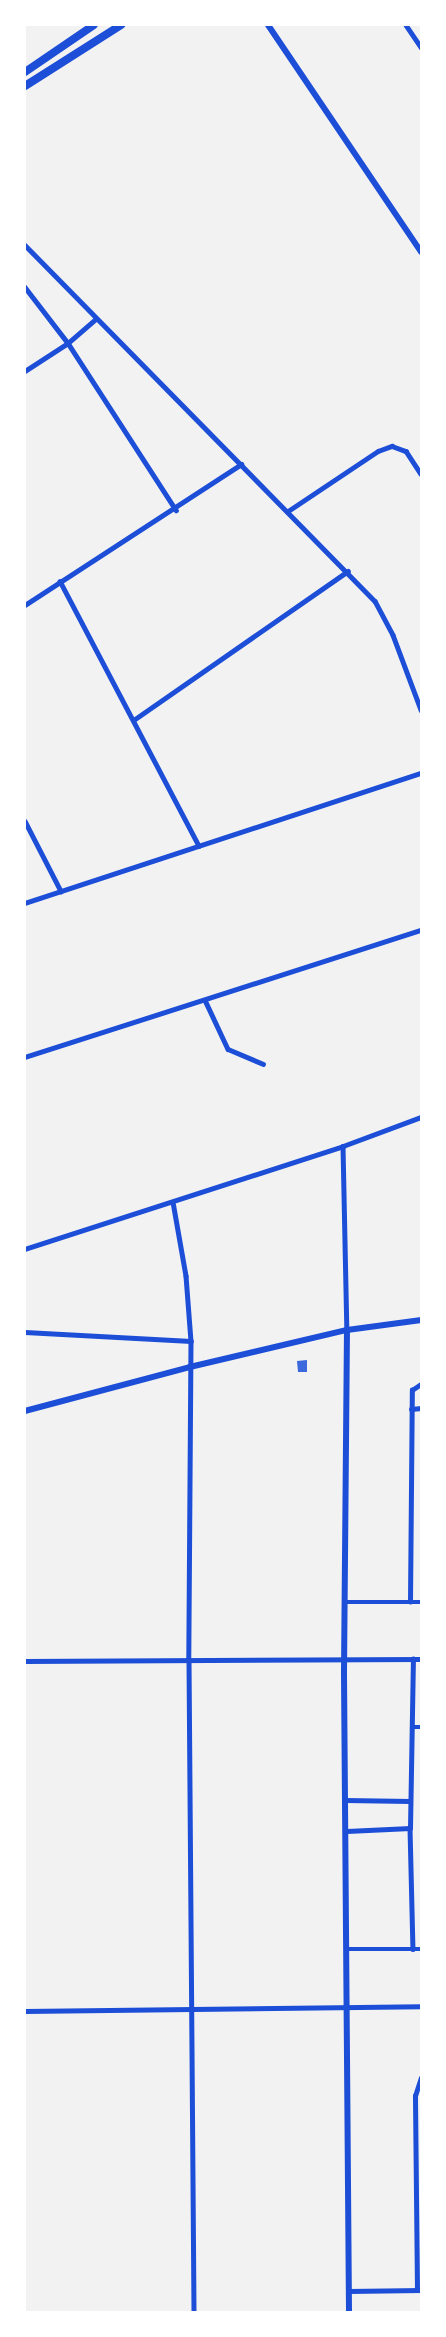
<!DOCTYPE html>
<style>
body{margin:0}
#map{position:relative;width:446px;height:2337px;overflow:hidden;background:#f2f2f2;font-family:"Titillium Web",sans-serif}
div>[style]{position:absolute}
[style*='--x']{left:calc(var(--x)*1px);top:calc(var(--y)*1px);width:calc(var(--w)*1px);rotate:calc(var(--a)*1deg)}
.building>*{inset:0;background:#3d67dc}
.minor>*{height:4.5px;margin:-2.25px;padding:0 2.25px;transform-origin:2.25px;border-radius:2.25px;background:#1d4ed8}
.tertiary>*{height:5.5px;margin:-2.75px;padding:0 2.75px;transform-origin:2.75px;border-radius:2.75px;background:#1d4ed8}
.secondary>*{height:6px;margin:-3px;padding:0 3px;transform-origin:3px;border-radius:3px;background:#1d4ed8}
.trunk>*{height:8px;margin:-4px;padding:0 4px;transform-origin:4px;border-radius:4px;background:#1d4ed8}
span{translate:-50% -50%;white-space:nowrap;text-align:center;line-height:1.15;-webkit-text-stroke:4px #fff;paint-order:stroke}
.frame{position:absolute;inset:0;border:26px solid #fff;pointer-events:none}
</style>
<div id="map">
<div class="building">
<i style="clip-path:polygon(307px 1360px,307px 1372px,298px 1372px,297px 1361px)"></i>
</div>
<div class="minor">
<i style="--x:406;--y:25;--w:27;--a:56"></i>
<i style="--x:25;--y:245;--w:499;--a:45.5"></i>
<i style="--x:375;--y:601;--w:38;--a:62"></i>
<i style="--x:393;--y:635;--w:80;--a:69.5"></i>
<i style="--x:25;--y:287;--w:71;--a:52.5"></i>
<i style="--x:68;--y:343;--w:199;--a:57.1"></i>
<i style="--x:25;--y:371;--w:51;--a:-33.1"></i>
<i style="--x:68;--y:343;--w:37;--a:-41"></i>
<i style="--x:288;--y:511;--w:108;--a:-33.7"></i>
<i style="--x:378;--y:451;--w:15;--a:-20"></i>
<i style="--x:392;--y:446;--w:15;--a:20"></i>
<i style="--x:406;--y:451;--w:27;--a:57"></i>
<i style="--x:60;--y:581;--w:299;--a:62.3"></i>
<i style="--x:25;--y:605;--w:258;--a:-33.1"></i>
<i style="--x:135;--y:719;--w:259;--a:-34.8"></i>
<i style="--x:25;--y:821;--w:79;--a:62.8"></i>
<i style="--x:25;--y:903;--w:417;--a:-18.2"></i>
<i style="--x:205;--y:1000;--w:54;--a:64.9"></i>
<i style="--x:228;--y:1049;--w:38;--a:23"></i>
<i style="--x:25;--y:1057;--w:416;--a:-17.8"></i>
<i style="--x:343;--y:1146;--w:184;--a:88.8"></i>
<i style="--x:173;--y:1202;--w:75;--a:80"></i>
<i style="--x:186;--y:1276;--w:65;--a:85.6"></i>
<i style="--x:191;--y:1341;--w:319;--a:90.4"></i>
<i style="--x:189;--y:1660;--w:652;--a:89.56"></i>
<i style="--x:25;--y:1249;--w:334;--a:-17.9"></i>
<i style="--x:343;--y:1146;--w:83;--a:-20.4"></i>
<i style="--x:25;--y:1332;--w:166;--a:3.1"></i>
<i style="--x:411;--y:1409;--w:10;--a:-6"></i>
<i style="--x:344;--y:1602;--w:77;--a:0"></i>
<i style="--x:410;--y:1602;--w:212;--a:-89.5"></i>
<i style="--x:412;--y:1390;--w:11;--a:-34"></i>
<i style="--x:25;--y:1661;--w:396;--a:-0.3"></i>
<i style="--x:412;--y:1727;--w:9;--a:0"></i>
<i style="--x:345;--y:1800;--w:65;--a:0.9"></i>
<i style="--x:410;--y:1828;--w:121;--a:88.6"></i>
<i style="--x:347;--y:1831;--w:63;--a:-2.7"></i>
<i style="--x:410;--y:1828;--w:169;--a:-89"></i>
<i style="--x:347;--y:1949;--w:74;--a:0"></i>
<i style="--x:25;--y:2011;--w:396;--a:-0.7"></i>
<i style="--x:417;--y:2290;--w:194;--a:-90.6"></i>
<i style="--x:415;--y:2096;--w:19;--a:-72"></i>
<i style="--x:349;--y:2291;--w:72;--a:-0.8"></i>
</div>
<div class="tertiary">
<i style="--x:25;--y:1411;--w:171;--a:-14.9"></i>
<i style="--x:190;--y:1367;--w:161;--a:-13.3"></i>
</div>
<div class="secondary">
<i style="--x:268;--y:25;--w:274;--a:56"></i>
<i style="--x:349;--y:2312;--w:640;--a:-90.45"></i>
<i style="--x:344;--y:1672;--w:342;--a:-89.5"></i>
<i style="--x:347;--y:1330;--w:75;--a:-7.7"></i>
</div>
<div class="trunk">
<i style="--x:25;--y:72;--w:83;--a:-34.3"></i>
<i style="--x:25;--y:86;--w:114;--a:-32.4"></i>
</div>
<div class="frame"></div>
</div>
